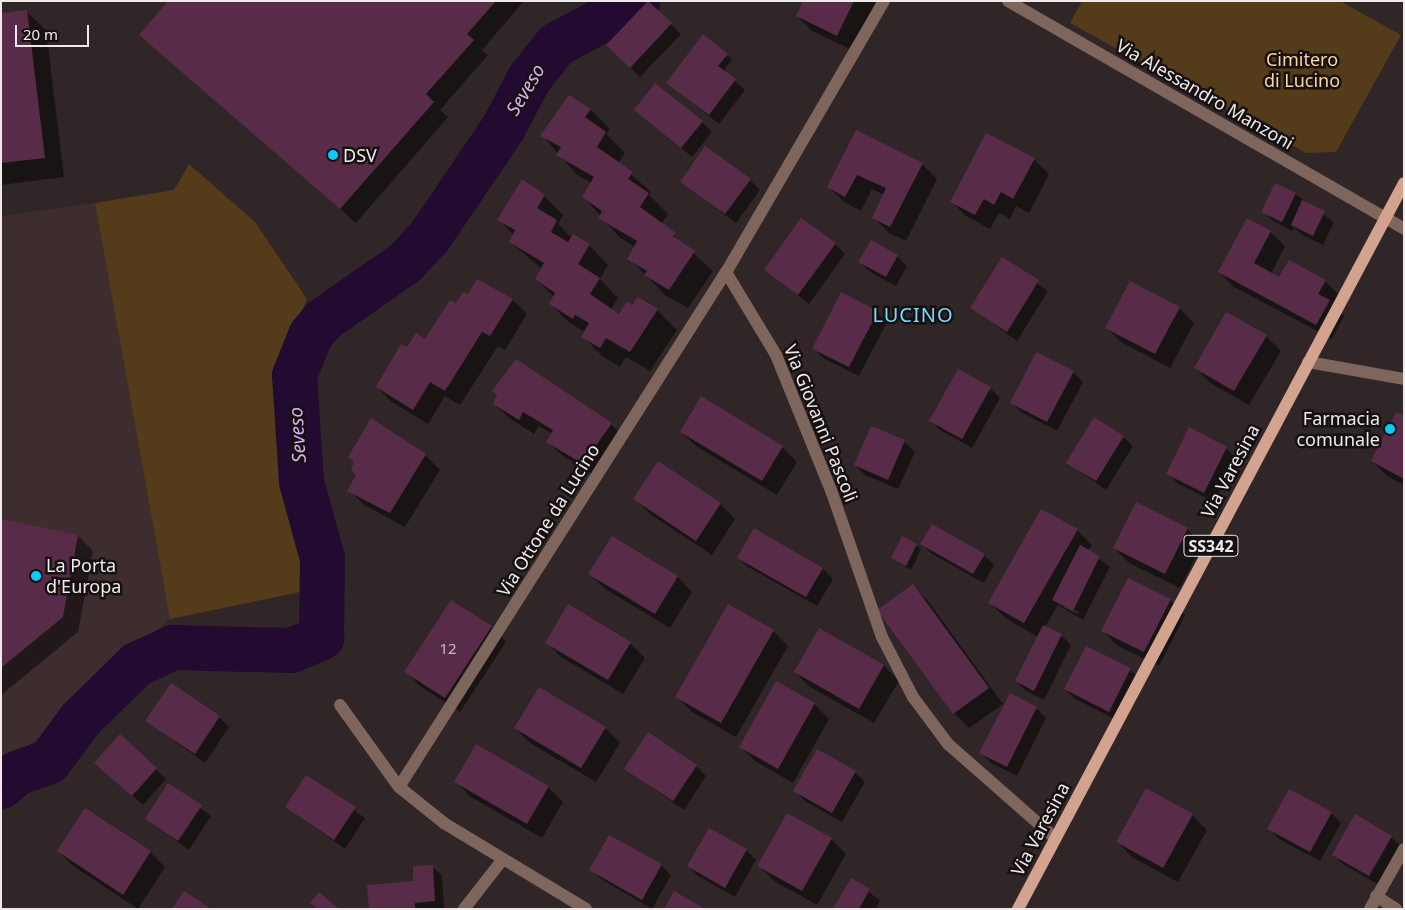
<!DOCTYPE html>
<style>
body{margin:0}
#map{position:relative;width:1405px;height:910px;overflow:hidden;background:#302627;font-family:"Noto Sans",sans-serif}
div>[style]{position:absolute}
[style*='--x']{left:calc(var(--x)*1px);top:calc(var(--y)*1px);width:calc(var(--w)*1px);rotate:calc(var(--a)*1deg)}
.built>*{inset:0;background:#3e2d2f}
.green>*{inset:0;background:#543b1a}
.shadow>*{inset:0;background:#0007}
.river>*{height:45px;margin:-22.5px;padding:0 22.5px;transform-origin:22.5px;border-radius:22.5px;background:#230a30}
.building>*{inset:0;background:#582c49}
.street>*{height:12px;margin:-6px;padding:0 6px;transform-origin:6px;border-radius:6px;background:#7e665d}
.primary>*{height:12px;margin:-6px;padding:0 6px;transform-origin:6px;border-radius:6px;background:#d4a38f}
.dots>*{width:14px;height:14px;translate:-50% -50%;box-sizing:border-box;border:2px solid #151011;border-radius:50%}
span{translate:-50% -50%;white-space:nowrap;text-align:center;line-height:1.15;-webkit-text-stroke:5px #151011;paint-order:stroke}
.number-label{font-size:15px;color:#cabac1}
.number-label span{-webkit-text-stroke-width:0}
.shield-label span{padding:1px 4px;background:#151011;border:1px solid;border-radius:4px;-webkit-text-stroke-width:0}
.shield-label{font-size:16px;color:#f0e9e9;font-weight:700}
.park-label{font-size:18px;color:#ffd39d}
.street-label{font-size:18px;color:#f0e9e9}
.poi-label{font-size:18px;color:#f0e9e9}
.left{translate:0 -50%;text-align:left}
.right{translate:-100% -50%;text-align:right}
.water-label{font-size:19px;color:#daaff4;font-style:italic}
.quarter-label{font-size:20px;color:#7bd9fa;letter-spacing:1px}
.frame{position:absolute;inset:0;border:2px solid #f0e9e9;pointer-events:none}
.scale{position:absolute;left:15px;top:25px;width:74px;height:22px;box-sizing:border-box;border:2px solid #f0e9e9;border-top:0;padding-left:6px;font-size:15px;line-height:18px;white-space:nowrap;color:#f0e9e9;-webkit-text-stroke:4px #151011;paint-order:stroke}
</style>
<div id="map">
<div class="built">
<i style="clip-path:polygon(95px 203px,170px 619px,1px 771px,1px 216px)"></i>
</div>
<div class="green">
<i style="clip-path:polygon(1082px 1px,1340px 1px,1401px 35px,1336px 152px,1306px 153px,1070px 23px)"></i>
<i style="clip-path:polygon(189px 164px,255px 222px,307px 299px,278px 368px,283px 435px,310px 590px,170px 619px,95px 203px,174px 190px)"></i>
</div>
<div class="shadow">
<i style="clip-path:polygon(170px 1px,524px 1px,482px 50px,488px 55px,440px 110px,448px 117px,356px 223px,141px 35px)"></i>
<i style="clip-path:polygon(805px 1px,876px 1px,852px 50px,812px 31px,797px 16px)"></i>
<i style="clip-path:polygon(649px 3px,681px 34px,640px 77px,618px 55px)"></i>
<i style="clip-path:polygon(26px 11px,46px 30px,64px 177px,1px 185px,1px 14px)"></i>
<i style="clip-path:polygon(727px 55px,732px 59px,723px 71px,745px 90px,719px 124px,667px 83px)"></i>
<i style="clip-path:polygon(570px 97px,591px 110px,610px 129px,606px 134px,625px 153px,618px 163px,651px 192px,649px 195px,668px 214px,661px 224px,713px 271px,688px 308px,665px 295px,629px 258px,635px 247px,619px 237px,584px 197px,592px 183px,577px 175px,542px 135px)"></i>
<i style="clip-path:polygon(635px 110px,702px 122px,712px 132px,692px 157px)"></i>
<i style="clip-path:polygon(857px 132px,922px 164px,937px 179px,906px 241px,889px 233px,874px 218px,884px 195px,872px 189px,861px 211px,844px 202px,829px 187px)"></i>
<i style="clip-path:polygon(1034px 159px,1049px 174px,1029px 213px,1016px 206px,1010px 219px,999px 213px,990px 229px,966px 216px,951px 201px)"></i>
<i style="clip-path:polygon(750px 180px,760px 190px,736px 223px,681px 182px)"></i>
<i style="clip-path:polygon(1295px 194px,1334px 222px,1323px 245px,1302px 235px,1294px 227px,1292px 231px,1273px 221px,1263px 211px)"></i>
<i style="clip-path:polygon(544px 196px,563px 215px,558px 224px,572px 238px,589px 245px,608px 265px,600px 279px,618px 298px,611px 310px,619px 316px,638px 299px,657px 310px,677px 330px,650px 371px,626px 357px,620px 367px,602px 356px,583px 336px,585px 332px,570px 323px,550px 304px,554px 297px,536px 279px,542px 269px,510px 242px,514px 235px,499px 220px)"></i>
<i style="clip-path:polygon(1270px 232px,1285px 246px,1271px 274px,1280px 279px,1325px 281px,1340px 296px,1334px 306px,1344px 316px,1332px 339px,1234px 287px,1219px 272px)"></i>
<i style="clip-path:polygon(835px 244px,845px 254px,809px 304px,766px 270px)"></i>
<i style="clip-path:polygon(897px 256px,907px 266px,896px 286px,870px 272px,860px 262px)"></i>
<i style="clip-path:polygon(1002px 259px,1048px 291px,1017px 341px,972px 308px)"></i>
<i style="clip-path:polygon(468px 296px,513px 300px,527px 314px,505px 350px,498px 346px,460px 405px,445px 396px,428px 424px,392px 402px,377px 387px,408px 348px,425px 341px)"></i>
<i style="clip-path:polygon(1179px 308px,1194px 323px,1170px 368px,1121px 342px,1106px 327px)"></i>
<i style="clip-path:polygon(877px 312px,887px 322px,859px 376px,823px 358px,813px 348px)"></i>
<i style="clip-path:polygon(1266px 336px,1281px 351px,1249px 405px,1210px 383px,1196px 368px)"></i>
<i style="clip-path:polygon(958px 371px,990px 388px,1000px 398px,972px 448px,940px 430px,930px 420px)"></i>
<i style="clip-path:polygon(1073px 372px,1083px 382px,1057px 431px,1021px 412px,1011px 402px)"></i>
<i style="clip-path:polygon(494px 404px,611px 424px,626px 439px,598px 478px,563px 456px,548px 442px,552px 434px,539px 426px,534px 434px,509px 418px)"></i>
<i style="clip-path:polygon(1404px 417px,1404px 485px,1387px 476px,1372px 461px)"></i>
<i style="clip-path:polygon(872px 427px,905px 442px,915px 452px,898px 489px,865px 475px,855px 465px)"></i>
<i style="clip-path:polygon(681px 432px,782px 447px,797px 462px,777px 495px,696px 446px)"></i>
<i style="clip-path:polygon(1123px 437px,1133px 446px,1106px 490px,1068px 463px)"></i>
<i style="clip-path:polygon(1226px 448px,1236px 458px,1214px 502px,1177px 483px,1167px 473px)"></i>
<i style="clip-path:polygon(425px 455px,440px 470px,405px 527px,364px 505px,349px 490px)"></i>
<i style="clip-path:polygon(659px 463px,720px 504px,735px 519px,712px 555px,650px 514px,635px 499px)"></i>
<i style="clip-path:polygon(1px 521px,78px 536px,93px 551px,78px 632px,1px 695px)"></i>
<i style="clip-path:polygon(1187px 529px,1202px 544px,1180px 588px,1129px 563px,1114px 548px)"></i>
<i style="clip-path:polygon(754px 530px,823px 569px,833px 579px,817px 606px,748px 567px,738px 558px)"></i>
<i style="clip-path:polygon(evenodd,1077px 530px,1092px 545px,1088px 551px,1110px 567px,1083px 620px,1058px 605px,1045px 627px,1061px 635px,1071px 645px,1044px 700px,1026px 691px,1016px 681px,1038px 637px,1005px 618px,990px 603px,1077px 530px,1064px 605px,1079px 612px,1078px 614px,1064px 608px,1064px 605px)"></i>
<i style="clip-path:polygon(922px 544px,984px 555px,994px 565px,984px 583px,932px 554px)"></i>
<i style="clip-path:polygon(916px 545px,921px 549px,911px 570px,892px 558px)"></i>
<i style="clip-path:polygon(590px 574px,678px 577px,692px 592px,670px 628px,605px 589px)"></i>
<i style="clip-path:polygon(913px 586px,928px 601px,1003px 704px,969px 728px,954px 713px,879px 611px)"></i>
<i style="clip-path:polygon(1170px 600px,1185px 615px,1159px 666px,1118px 646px,1103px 631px)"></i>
<i style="clip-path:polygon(452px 601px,492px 627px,506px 642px,460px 712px,420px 686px,405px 671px)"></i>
<i style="clip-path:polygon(819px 630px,884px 666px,899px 681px,874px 723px,810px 687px,795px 672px)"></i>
<i style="clip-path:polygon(773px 631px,788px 646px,736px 737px,692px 712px,677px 697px)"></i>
<i style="clip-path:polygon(546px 642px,630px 643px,645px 658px,623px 694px,561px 657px)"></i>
<i style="clip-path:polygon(1130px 670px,1140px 679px,1119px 721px,1075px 699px,1065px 689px)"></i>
<i style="clip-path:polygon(776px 683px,814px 704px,829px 719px,793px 783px,755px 761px,740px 746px)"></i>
<i style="clip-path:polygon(1010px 695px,1036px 708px,1046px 718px,1017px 776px,991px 763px,981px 753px)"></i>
<i style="clip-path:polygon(219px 717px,229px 727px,205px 763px,147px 721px)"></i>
<i style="clip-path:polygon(515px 728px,605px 728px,620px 743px,596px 782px,530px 743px)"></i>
<i style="clip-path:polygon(120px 736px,166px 779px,143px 805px,106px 772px)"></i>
<i style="clip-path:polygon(477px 746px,548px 787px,563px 802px,542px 838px,471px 797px,456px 782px)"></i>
<i style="clip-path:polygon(696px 766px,706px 776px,684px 810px,626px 769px)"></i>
<i style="clip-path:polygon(855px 772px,865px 782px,842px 822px,805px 801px,795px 791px)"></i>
<i style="clip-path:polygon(307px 777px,365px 818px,345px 849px,286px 807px)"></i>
<i style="clip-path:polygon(168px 785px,211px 816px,189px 850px,146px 819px)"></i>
<i style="clip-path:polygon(86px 810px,150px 852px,165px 867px,138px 909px,73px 866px,58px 851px)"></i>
<i style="clip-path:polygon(1331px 813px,1341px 823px,1320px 861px,1279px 839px,1269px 829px)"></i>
<i style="clip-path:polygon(1192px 815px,1207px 830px,1178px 882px,1132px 857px,1117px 842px)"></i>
<i style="clip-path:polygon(1391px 837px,1401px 847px,1379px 885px,1343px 864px,1333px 854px)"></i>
<i style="clip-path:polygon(831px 839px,846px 854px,817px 905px,774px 881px,759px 866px)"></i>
<i style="clip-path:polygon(746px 850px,756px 860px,735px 897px,698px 876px,688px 866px)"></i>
<i style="clip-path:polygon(661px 865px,671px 875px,652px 909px,601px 879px,591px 869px)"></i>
<i style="clip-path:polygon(432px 866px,442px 876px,444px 909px,370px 909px,415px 882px)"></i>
<i style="clip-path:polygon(851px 880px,880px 900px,875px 909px,835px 909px)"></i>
</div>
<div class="river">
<i style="--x:1;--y:786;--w:20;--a:-41"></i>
<i style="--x:16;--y:773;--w:35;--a:-20"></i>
<i style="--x:49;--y:761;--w:51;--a:-53.8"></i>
<i style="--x:79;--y:720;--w:80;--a:-44.5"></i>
<i style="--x:136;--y:664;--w:41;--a:-24.7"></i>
<i style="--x:173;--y:647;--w:118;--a:1.5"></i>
<i style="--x:291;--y:650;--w:33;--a:-23"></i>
<i style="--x:321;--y:637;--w:79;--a:-89.3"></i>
<i style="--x:322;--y:558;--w:80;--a:-105.3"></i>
<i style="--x:301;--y:481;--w:106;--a:-93.8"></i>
<i style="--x:294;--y:375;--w:43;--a:-68.2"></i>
<i style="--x:310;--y:335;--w:19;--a:-51"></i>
<i style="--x:322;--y:320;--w:101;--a:-34.9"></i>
<i style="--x:405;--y:262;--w:37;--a:-47"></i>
<i style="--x:430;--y:235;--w:130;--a:-55.9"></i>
<i style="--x:503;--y:127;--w:55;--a:-62"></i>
<i style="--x:529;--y:78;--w:43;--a:-51.5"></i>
<i style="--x:556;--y:44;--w:92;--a:-28"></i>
</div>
<div class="building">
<i style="clip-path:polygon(168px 1px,496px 1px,467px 34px,474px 40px,426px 94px,434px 102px,340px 209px,139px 35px)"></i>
<i style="clip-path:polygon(648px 1px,672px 23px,630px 68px,606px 45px)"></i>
<i style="clip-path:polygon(803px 1px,854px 1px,837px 36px,796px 16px)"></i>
<i style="clip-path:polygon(27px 10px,45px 158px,1px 163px,1px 13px)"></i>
<i style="clip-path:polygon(703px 34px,728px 54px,718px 66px,736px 79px,709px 115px,666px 83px)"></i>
<i style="clip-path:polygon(655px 83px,703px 121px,681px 148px,634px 110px)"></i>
<i style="clip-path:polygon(569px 95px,591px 109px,585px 117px,606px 132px,597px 147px,633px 172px,628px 179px,649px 193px,640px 207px,676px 233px,673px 236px,695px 251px,669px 290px,644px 275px,647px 271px,627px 259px,637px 241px,598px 218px,602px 211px,582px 197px,594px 177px,556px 155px,561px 147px,540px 136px)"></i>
<i style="clip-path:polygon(856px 130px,923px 163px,890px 227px,872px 218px,886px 188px,857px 175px,845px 197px,827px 187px)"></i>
<i style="clip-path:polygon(986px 133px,1035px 158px,1013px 199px,1001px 192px,994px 205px,984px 199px,975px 215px,950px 202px)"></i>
<i style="clip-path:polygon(705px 146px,751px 179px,725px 214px,680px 182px)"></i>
<i style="clip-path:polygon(522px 179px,545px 195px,537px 208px,557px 220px,551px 232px,568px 242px,573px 234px,590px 244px,578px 264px,600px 278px,590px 294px,619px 314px,627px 301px,632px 305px,638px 297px,658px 309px,630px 352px,606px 338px,600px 348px,581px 337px,589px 323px,575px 315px,573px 319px,549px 304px,555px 293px,535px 279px,544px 263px,509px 242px,515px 230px,497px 220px)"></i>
<i style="clip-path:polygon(1275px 183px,1296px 193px,1282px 222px,1261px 212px)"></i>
<i style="clip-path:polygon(1302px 200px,1325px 211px,1313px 236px,1291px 225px)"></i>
<i style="clip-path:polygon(801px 218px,836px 243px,798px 295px,764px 270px)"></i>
<i style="clip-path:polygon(1247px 218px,1271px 231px,1254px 263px,1279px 277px,1289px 260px,1326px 280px,1318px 294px,1330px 300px,1316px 325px,1218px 272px)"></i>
<i style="clip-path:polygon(871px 240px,898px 255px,886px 277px,858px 262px)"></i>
<i style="clip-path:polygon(1002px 257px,1039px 280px,1007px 332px,970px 308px)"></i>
<i style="clip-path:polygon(477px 279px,513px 299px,490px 336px,482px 332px,445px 391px,430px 382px,413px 410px,376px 387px,401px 344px,407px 347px,416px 333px,425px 339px,450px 300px,456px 303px,463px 292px,468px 294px)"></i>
<i style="clip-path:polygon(1130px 281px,1180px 307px,1155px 354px,1105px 328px)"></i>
<i style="clip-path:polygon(841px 292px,878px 311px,849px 367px,812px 349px)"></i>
<i style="clip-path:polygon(1226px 312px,1267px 335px,1234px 391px,1194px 368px)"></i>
<i style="clip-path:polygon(1036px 352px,1074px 371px,1047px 422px,1010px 403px)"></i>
<i style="clip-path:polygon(516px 359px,612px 423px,583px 464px,546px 442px,553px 430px,523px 412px,519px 420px,493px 404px,497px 395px,492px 391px)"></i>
<i style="clip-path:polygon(958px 369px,991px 387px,962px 439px,929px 421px)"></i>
<i style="clip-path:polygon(701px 396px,783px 446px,762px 481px,680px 432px)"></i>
<i style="clip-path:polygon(1396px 412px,1404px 416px,1404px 479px,1371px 461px)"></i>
<i style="clip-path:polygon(1094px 417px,1124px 436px,1096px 481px,1066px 463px)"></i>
<i style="clip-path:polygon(371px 418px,426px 454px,390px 513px,347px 491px,356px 475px,351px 470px,354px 462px,348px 457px)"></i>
<i style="clip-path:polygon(871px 426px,905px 440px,888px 480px,854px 465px)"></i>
<i style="clip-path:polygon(1189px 427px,1227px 447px,1204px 493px,1166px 474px)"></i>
<i style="clip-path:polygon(658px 461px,721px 503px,696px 541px,633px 499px)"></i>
<i style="clip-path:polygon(1136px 502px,1188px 528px,1165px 574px,1113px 548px)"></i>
<i style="clip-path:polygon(1041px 509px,1078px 529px,1024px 623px,988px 603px)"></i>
<i style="clip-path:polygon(1px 519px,78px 535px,63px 617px,1px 668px)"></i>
<i style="clip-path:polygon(932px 524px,985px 554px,973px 574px,920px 544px)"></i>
<i style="clip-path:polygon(754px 528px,823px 568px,806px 597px,737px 558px)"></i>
<i style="clip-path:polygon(612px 536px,678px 576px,655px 614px,588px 574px)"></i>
<i style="clip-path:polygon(902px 536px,917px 544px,906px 566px,891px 558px)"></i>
<i style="clip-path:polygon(1080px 545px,1100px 556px,1073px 611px,1052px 600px)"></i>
<i style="clip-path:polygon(1128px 578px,1171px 599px,1144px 652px,1101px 631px)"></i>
<i style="clip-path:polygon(913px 584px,989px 688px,953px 714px,877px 610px)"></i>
<i style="clip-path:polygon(451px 600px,492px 626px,445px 698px,404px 672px)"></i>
<i style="clip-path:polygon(568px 604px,631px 642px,608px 680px,545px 643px)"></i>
<i style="clip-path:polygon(728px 604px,774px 630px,721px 723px,675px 697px)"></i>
<i style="clip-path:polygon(1043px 625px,1062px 634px,1034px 691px,1015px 681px)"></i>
<i style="clip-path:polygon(819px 628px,884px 665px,859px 709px,794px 672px)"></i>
<i style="clip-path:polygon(1086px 646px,1131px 668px,1109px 712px,1064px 689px)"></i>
<i style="clip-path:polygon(776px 681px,815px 703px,778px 769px,739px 747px)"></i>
<i style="clip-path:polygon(171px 683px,220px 716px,195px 754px,145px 721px)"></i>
<i style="clip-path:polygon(539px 687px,606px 727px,581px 768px,514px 728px)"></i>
<i style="clip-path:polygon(1010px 693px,1037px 707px,1007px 767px,979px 753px)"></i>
<i style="clip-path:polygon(648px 732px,697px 765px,673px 801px,624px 769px)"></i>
<i style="clip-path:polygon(120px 734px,157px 768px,132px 796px,94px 763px)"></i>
<i style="clip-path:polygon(476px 744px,549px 786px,527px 824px,454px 782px)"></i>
<i style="clip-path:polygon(817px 749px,856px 771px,832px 813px,793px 791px)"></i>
<i style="clip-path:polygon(306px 775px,356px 807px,334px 840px,285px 807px)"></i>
<i style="clip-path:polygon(168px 783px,202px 805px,178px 841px,145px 819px)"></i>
<i style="clip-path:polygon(1146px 788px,1193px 814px,1163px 868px,1116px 842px)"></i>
<i style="clip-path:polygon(1289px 789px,1332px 812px,1310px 852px,1267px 829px)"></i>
<i style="clip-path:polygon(85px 808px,151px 851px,123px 895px,57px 851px)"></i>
<i style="clip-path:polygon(787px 813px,832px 838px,802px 891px,757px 866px)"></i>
<i style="clip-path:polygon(1355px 814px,1392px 836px,1369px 876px,1332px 855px)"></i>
<i style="clip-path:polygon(709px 828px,747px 849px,725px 888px,687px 866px)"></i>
<i style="clip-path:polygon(609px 835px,662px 864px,642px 900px,589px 870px)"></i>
<i style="clip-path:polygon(433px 865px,435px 901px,415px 903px,415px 909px,369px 909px,367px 885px,413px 881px,413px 866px)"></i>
<i style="clip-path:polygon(851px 878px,870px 889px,859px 909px,833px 909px)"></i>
<i style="clip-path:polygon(184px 891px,211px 909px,172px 909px)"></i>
<i style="clip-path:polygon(674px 891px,705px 909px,664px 909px)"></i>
<i style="clip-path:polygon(319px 892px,339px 909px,318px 909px,310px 903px)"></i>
</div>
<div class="street">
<i style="--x:884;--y:1;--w:314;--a:120.2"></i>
<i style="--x:726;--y:272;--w:97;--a:58.9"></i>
<i style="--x:776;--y:355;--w:149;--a:67.9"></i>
<i style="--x:832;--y:493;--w:152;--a:70.9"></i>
<i style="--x:882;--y:637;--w:68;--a:62.7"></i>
<i style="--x:913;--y:697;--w:59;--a:53.3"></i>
<i style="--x:948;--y:744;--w:142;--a:41.3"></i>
<i style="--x:1008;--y:1;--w:457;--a:29.9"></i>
<i style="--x:1308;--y:362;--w:97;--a:10"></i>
<i style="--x:340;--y:705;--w:101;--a:54.3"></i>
<i style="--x:1376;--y:896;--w:24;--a:33"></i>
<i style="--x:464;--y:909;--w:63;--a:-52"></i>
<i style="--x:586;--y:909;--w:166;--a:-148.8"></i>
<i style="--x:444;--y:823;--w:58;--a:-141.3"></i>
<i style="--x:399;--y:787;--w:610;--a:-57.59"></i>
<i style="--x:1370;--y:909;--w:69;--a:-60.5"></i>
</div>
<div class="primary">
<i style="--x:1018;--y:909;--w:822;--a:-62"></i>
</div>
<div class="dots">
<i style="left:333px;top:155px;background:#06cbf9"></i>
<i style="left:1390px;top:429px;background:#06cbf9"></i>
<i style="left:36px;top:576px;background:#06cbf9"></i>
</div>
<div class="number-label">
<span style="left:448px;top:649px">12</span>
</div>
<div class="shield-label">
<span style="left:1211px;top:546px">SS342</span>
</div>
<div class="park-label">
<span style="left:1302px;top:70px">Cimitero<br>di Lucino</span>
</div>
<div class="street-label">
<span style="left:1205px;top:94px;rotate:30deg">Via Alessandro Manzoni</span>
<span style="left:821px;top:423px;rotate:68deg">Via Giovanni Pascoli</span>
<span style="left:1230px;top:471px;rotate:-62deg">Via Varesina</span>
<span style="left:548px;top:520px;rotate:-58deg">Via Ottone da Lucino</span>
<span style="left:1040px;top:829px;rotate:-62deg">Via Varesina</span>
</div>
<div class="poi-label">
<span class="left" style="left:343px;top:155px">DSV</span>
<span class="right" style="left:1380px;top:429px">Farmacia<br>comunale</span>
<span class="left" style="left:46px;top:576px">La Porta<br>d'Europa</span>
</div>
<div class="water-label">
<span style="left:526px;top:90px;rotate:-59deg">Seveso</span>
<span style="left:298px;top:435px;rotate:-94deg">Seveso</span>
</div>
<div class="quarter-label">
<span style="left:913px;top:314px">LUCINO</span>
</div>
<div class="frame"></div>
<div class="scale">20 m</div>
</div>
